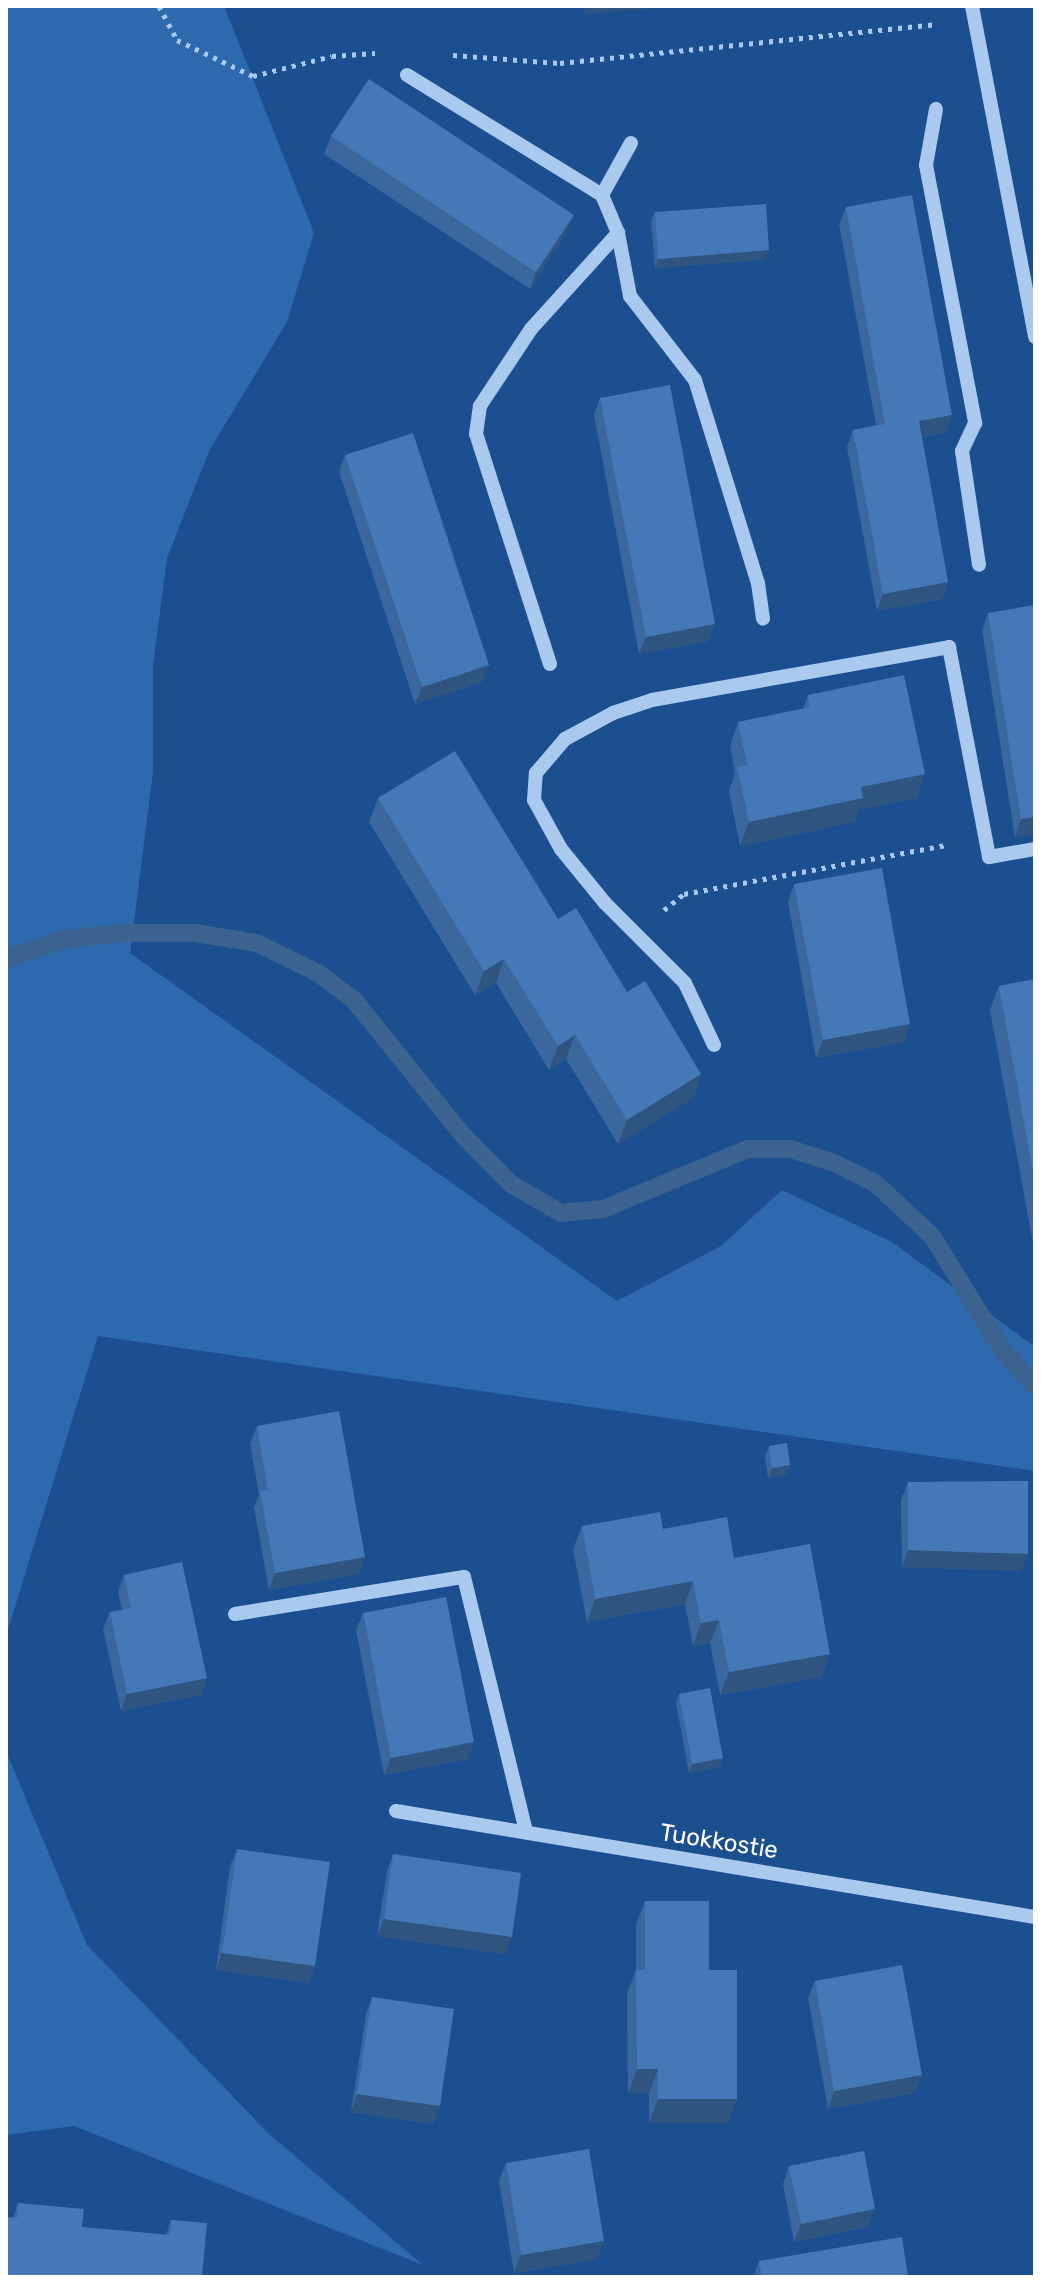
<!DOCTYPE html>
<style>
body{margin:0}
#map{position:relative;width:1041px;height:2283px;overflow:hidden;background:#1b4f8f;font-family:Rubik,sans-serif}
div>[style]{position:absolute}
[style*='--x']{left:calc(var(--x)*1px);top:calc(var(--y)*1px);width:calc(var(--w)*1px);rotate:calc(var(--a)*1deg)}
.green>*{inset:0;background:#2e69ad}
.stream>*{height:18px;margin:-9px;padding:0 9px;transform-origin:9px;border-radius:9px;background:#3c6290}
.path>*{height:5px;margin-top:-2.5px;transform-origin:0;background:repeating-linear-gradient(90deg,#a9c9ee 0 4px,transparent 0 10px)}
.minor>*{height:14px;margin:-7px;padding:0 7px;transform-origin:7px;border-radius:7px;background:#a9c9ee}
.wall>*{inset:0;background:#3a679d}
.shaded-wall>*{inset:0;background:#305480}
.building>*{inset:0;background:#4478b7}
span{translate:-50% -50%;white-space:nowrap;text-align:center;line-height:1.15;-webkit-text-stroke:7px #1b4f8f;paint-order:stroke}
.street-label{font-size:24px;color:#fff}
.frame{position:absolute;inset:0;border:8px solid #fff;pointer-events:none}
</style>
<div id="map">
<div class="green">
<i style="clip-path:polygon(6px 6px,224px 6px,314px 233px,287px 322px,210px 449px,167px 558px,153px 665px,153px 772px,130px 953px,617px 1301px,721px 1246px,782px 1190px,892px 1242px,1035px 1347px,1035px 1471px,98px 1336px,6px 1636px)"></i>
<i style="clip-path:polygon(6px 1751px,87px 1945px,269px 2134px,423px 2265px,74px 2126px,6px 2135px)"></i>
</div>
<div class="stream">
<i style="--x:6;--y:959;--w:63;--a:-18.4"></i>
<i style="--x:66;--y:939;--w:55;--a:-6.2"></i>
<i style="--x:121;--y:933;--w:74;--a:0"></i>
<i style="--x:195;--y:933;--w:63;--a:9.2"></i>
<i style="--x:257;--y:943;--w:68;--a:26.2"></i>
<i style="--x:318;--y:973;--w:45;--a:36.9"></i>
<i style="--x:354;--y:1000;--w:169;--a:51.2"></i>
<i style="--x:460;--y:1132;--w:73;--a:45.6"></i>
<i style="--x:511;--y:1184;--w:58;--a:30.1"></i>
<i style="--x:561;--y:1213;--w:42;--a:-5.4"></i>
<i style="--x:603;--y:1209;--w:157;--a:-22.5"></i>
<i style="--x:748;--y:1149;--w:42;--a:0"></i>
<i style="--x:790;--y:1149;--w:44;--a:17.2"></i>
<i style="--x:832;--y:1162;--w:48;--a:26"></i>
<i style="--x:875;--y:1183;--w:78;--a:42.9"></i>
<i style="--x:932;--y:1236;--w:135;--a:58.3"></i>
<i style="--x:1003;--y:1351;--w:47;--a:47.6"></i>
</div>
<div class="path">
<i style="--x:159;--y:6;--w:38;--a:62"></i>
<i style="--x:177;--y:40;--w:84;--a:25.3"></i>
<i style="--x:253;--y:76;--w:81;--a:-14.2"></i>
<i style="--x:332;--y:56;--w:43;--a:-4"></i>
<i style="--x:453;--y:55;--w:107;--a:4.3"></i>
<i style="--x:560;--y:63;--w:379;--a:-5.9"></i>
<i style="--x:664;--y:910;--w:26;--a:-39"></i>
<i style="--x:684;--y:894;--w:268;--a:-10.6"></i>
</div>
<div class="minor">
<i style="--x:972;--y:6;--w:337;--a:79.2"></i>
<i style="--x:407;--y:75;--w:229;--a:31.6"></i>
<i style="--x:936;--y:109;--w:57;--a:100.1"></i>
<i style="--x:926;--y:165;--w:263;--a:79.2"></i>
<i style="--x:975;--y:423;--w:31;--a:115"></i>
<i style="--x:962;--y:451;--w:115;--a:81.5"></i>
<i style="--x:631;--y:143;--w:60;--a:119.1"></i>
<i style="--x:602;--y:195;--w:41;--a:67.2"></i>
<i style="--x:618;--y:233;--w:64;--a:79.2"></i>
<i style="--x:630;--y:296;--w:106;--a:52.3"></i>
<i style="--x:695;--y:380;--w:213;--a:72.8"></i>
<i style="--x:758;--y:583;--w:36;--a:82"></i>
<i style="--x:550;--y:664;--w:242;--a:-107.8"></i>
<i style="--x:476;--y:434;--w:28;--a:-82"></i>
<i style="--x:480;--y:406;--w:92;--a:-56.5"></i>
<i style="--x:531;--y:329;--w:130;--a:-47.8"></i>
<i style="--x:714;--y:1045;--w:68;--a:-115.1"></i>
<i style="--x:685;--y:983;--w:113;--a:-135"></i>
<i style="--x:605;--y:903;--w:70;--a:-129.2"></i>
<i style="--x:561;--y:849;--w:56;--a:-118.9"></i>
<i style="--x:534;--y:800;--w:27;--a:-86"></i>
<i style="--x:536;--y:773;--w:45;--a:-49.5"></i>
<i style="--x:565;--y:739;--w:55;--a:-28.4"></i>
<i style="--x:613;--y:713;--w:41;--a:-18.4"></i>
<i style="--x:652;--y:700;--w:302;--a:-10.1"></i>
<i style="--x:949;--y:647;--w:214;--a:79.2"></i>
<i style="--x:989;--y:857;--w:47;--a:-9.9"></i>
<i style="--x:235;--y:1614;--w:232;--a:-9.2"></i>
<i style="--x:464;--y:1577;--w:262;--a:76.3"></i>
<i style="--x:396;--y:1811;--w:648;--a:9.42"></i>
</div>
<div class="wall">
<i style="clip-path:polygon(331px 136px,567px 232px,530px 289px,324px 154px)"></i>
<i style="clip-path:polygon(846px 207px,946px 432px,922px 437px,948px 582px,942px 599px,877px 611px,847px 447px,853px 430px,876px 425px,839px 224px)"></i>
<i style="clip-path:polygon(655px 212px,766px 259px,655px 268px,651px 221px)"></i>
<i style="clip-path:polygon(600px 398px,708px 641px,639px 654px,594px 415px)"></i>
<i style="clip-path:polygon(345px 455px,482px 682px,415px 704px,339px 472px)"></i>
<i style="clip-path:polygon(1035px 605px,1035px 834px,1015px 837px,982px 630px,988px 613px)"></i>
<i style="clip-path:polygon(808px 695px,925px 774px,916px 798px,859px 810px,855px 822px,740px 846px,729px 791px,735px 773px,730px 746px,738px 722px,803px 709px)"></i>
<i style="clip-path:polygon(378px 798px,558px 919px,627px 992px,701px 1074px,693px 1098px,618px 1144px,566px 1059px,549px 1070px,496px 983px,475px 995px,369px 822px)"></i>
<i style="clip-path:polygon(794px 884px,904px 1042px,816px 1058px,788px 902px)"></i>
<i style="clip-path:polygon(1035px 979px,1035px 1254px,990px 1010px,999px 986px)"></i>
<i style="clip-path:polygon(257px 1426px,365px 1557px,359px 1574px,269px 1590px,254px 1508px,259px 1494px,250px 1444px)"></i>
<i style="clip-path:polygon(769px 1446px,787px 1475px,768px 1478px,765px 1456px)"></i>
<i style="clip-path:polygon(908px 1482px,1022px 1571px,902px 1567px,901px 1500px)"></i>
<i style="clip-path:polygon(582px 1526px,663px 1529px,734px 1558px,830px 1654px,821px 1677px,720px 1695px,710px 1643px,693px 1646px,685px 1604px,587px 1622px,573px 1549px)"></i>
<i style="clip-path:polygon(124px 1575px,207px 1678px,201px 1695px,121px 1711px,103px 1629px,110px 1612px,122px 1610px,118px 1592px)"></i>
<i style="clip-path:polygon(363px 1613px,468px 1759px,384px 1775px,356px 1630px)"></i>
<i style="clip-path:polygon(679px 1694px,723px 1758px,720px 1767px,689px 1773px,676px 1703px)"></i>
<i style="clip-path:polygon(237px 1849px,309px 1983px,216px 1970px,230px 1866px)"></i>
<i style="clip-path:polygon(393px 1854px,506px 1954px,377px 1936px,387px 1871px)"></i>
<i style="clip-path:polygon(645px 1901px,709px 1970px,728px 2123px,649px 2123px,649px 2093px,628px 2093px,627px 1994px,636px 1970px,636px 1925px)"></i>
<i style="clip-path:polygon(815px 1981px,922px 2075px,915px 2093px,828px 2109px,808px 1998px)"></i>
<i style="clip-path:polygon(372px 1997px,440px 2106px,433px 2124px,351px 2112px,366px 2014px)"></i>
<i style="clip-path:polygon(506px 2163px,597px 2259px,514px 2273px,499px 2181px)"></i>
<i style="clip-path:polygon(789px 2166px,868px 2227px,794px 2242px,783px 2184px)"></i>
<i style="clip-path:polygon(18px 2203px,82px 2227px,166px 2235px,171px 2220px,202px 2277px,13px 2218px)"></i>
<i style="clip-path:polygon(759px 2261px,908px 2277px,753px 2277px)"></i>
</div>
<div class="shaded-wall">
<i style="clip-path:polygon(586px 6px,682px 6px,584px 14px)"></i>
<i style="clip-path:polygon(574px 215px,567px 232px,530px 289px,536px 272px)"></i>
<i style="clip-path:polygon(769px 250px,766px 259px,655px 268px,658px 259px)"></i>
<i style="clip-path:polygon(952px 415px,946px 432px,912px 438px,919px 421px)"></i>
<i style="clip-path:polygon(948px 582px,942px 599px,877px 611px,883px 594px)"></i>
<i style="clip-path:polygon(715px 624px,708px 641px,639px 654px,646px 637px)"></i>
<i style="clip-path:polygon(489px 665px,482px 682px,415px 704px,422px 687px)"></i>
<i style="clip-path:polygon(925px 774px,916px 798px,859px 810px,855px 822px,740px 846px,749px 822px,861px 787px)"></i>
<i style="clip-path:polygon(1035px 817px,1035px 834px,1015px 837px,1021px 819px)"></i>
<i style="clip-path:polygon(504px 959px,496px 983px,475px 995px,484px 971px)"></i>
<i style="clip-path:polygon(910px 1024px,904px 1042px,816px 1058px,823px 1040px)"></i>
<i style="clip-path:polygon(575px 1035px,566px 1059px,549px 1070px,558px 1046px)"></i>
<i style="clip-path:polygon(701px 1074px,693px 1098px,618px 1144px,627px 1120px)"></i>
<i style="clip-path:polygon(790px 1465px,787px 1475px,768px 1478px,772px 1468px)"></i>
<i style="clip-path:polygon(908px 1550px,1028px 1554px,1022px 1571px,902px 1567px)"></i>
<i style="clip-path:polygon(365px 1557px,359px 1574px,269px 1590px,275px 1573px)"></i>
<i style="clip-path:polygon(693px 1581px,685px 1604px,587px 1622px,595px 1599px)"></i>
<i style="clip-path:polygon(719px 1620px,710px 1643px,693px 1646px,701px 1623px)"></i>
<i style="clip-path:polygon(830px 1654px,821px 1677px,720px 1695px,729px 1672px)"></i>
<i style="clip-path:polygon(207px 1678px,201px 1695px,121px 1711px,127px 1694px)"></i>
<i style="clip-path:polygon(474px 1742px,468px 1759px,384px 1775px,391px 1758px)"></i>
<i style="clip-path:polygon(723px 1758px,720px 1767px,689px 1773px,692px 1764px)"></i>
<i style="clip-path:polygon(384px 1919px,512px 1937px,506px 1954px,377px 1936px)"></i>
<i style="clip-path:polygon(222px 1953px,315px 1966px,309px 1983px,216px 1970px)"></i>
<i style="clip-path:polygon(637px 2069px,658px 2069px,649px 2093px,628px 2093px)"></i>
<i style="clip-path:polygon(922px 2075px,915px 2093px,828px 2109px,834px 2091px)"></i>
<i style="clip-path:polygon(357px 2094px,440px 2106px,433px 2124px,351px 2112px)"></i>
<i style="clip-path:polygon(658px 2099px,737px 2099px,728px 2123px,649px 2123px)"></i>
<i style="clip-path:polygon(875px 2209px,868px 2227px,794px 2242px,801px 2224px)"></i>
<i style="clip-path:polygon(604px 2241px,597px 2259px,514px 2273px,521px 2255px)"></i>
</div>
<div class="building">
<i style="clip-path:polygon(369px 79px,574px 215px,536px 272px,331px 136px)"></i>
<i style="clip-path:polygon(912px 195px,952px 415px,919px 421px,948px 582px,883px 594px,853px 430px,885px 424px,846px 207px)"></i>
<i style="clip-path:polygon(766px 204px,769px 250px,658px 259px,655px 212px)"></i>
<i style="clip-path:polygon(670px 385px,715px 624px,646px 637px,600px 398px)"></i>
<i style="clip-path:polygon(413px 433px,489px 665px,422px 687px,345px 455px)"></i>
<i style="clip-path:polygon(1035px 605px,1035px 817px,1021px 819px,988px 613px)"></i>
<i style="clip-path:polygon(904px 675px,925px 774px,861px 787px,863px 798px,749px 822px,737px 767px,747px 765px,738px 722px,810px 707px,808px 695px)"></i>
<i style="clip-path:polygon(455px 751px,558px 919px,576px 908px,627px 992px,645px 981px,701px 1074px,627px 1120px,575px 1035px,558px 1046px,504px 959px,484px 971px,378px 798px)"></i>
<i style="clip-path:polygon(882px 868px,910px 1024px,823px 1040px,794px 884px)"></i>
<i style="clip-path:polygon(1035px 979px,1035px 1183px,999px 986px)"></i>
<i style="clip-path:polygon(339px 1411px,365px 1557px,275px 1573px,260px 1491px,268px 1490px,257px 1426px)"></i>
<i style="clip-path:polygon(787px 1443px,790px 1465px,772px 1468px,769px 1446px)"></i>
<i style="clip-path:polygon(1028px 1481px,1028px 1554px,908px 1550px,908px 1482px)"></i>
<i style="clip-path:polygon(660px 1512px,663px 1529px,727px 1517px,734px 1558px,810px 1544px,830px 1654px,729px 1672px,719px 1620px,701px 1623px,693px 1581px,595px 1599px,582px 1526px)"></i>
<i style="clip-path:polygon(182px 1562px,207px 1678px,127px 1694px,110px 1612px,131px 1608px,124px 1575px)"></i>
<i style="clip-path:polygon(446px 1597px,474px 1742px,391px 1758px,363px 1613px)"></i>
<i style="clip-path:polygon(710px 1688px,723px 1758px,692px 1764px,679px 1694px)"></i>
<i style="clip-path:polygon(237px 1849px,330px 1862px,315px 1966px,222px 1953px)"></i>
<i style="clip-path:polygon(393px 1854px,521px 1873px,512px 1937px,384px 1919px)"></i>
<i style="clip-path:polygon(645px 1901px,709px 1901px,709px 1970px,737px 1970px,737px 2099px,658px 2099px,658px 2069px,637px 2069px,636px 1970px,645px 1970px)"></i>
<i style="clip-path:polygon(902px 1965px,922px 2075px,834px 2091px,815px 1981px)"></i>
<i style="clip-path:polygon(372px 1997px,454px 2009px,440px 2106px,357px 2094px)"></i>
<i style="clip-path:polygon(589px 2149px,604px 2241px,521px 2255px,506px 2163px)"></i>
<i style="clip-path:polygon(864px 2151px,875px 2209px,801px 2224px,789px 2166px)"></i>
<i style="clip-path:polygon(18px 2203px,84px 2209px,82px 2227px,170px 2235px,171px 2220px,207px 2223px,202px 2277px,6px 2277px,6px 2217px,17px 2218px)"></i>
<i style="clip-path:polygon(902px 2237px,908px 2277px,762px 2277px,759px 2261px)"></i>
</div>
<div class="street-label">
<span style="left:719px;top:1842px;rotate:9deg">Tuokkostie</span>
</div>
<div class="frame"></div>
</div>
